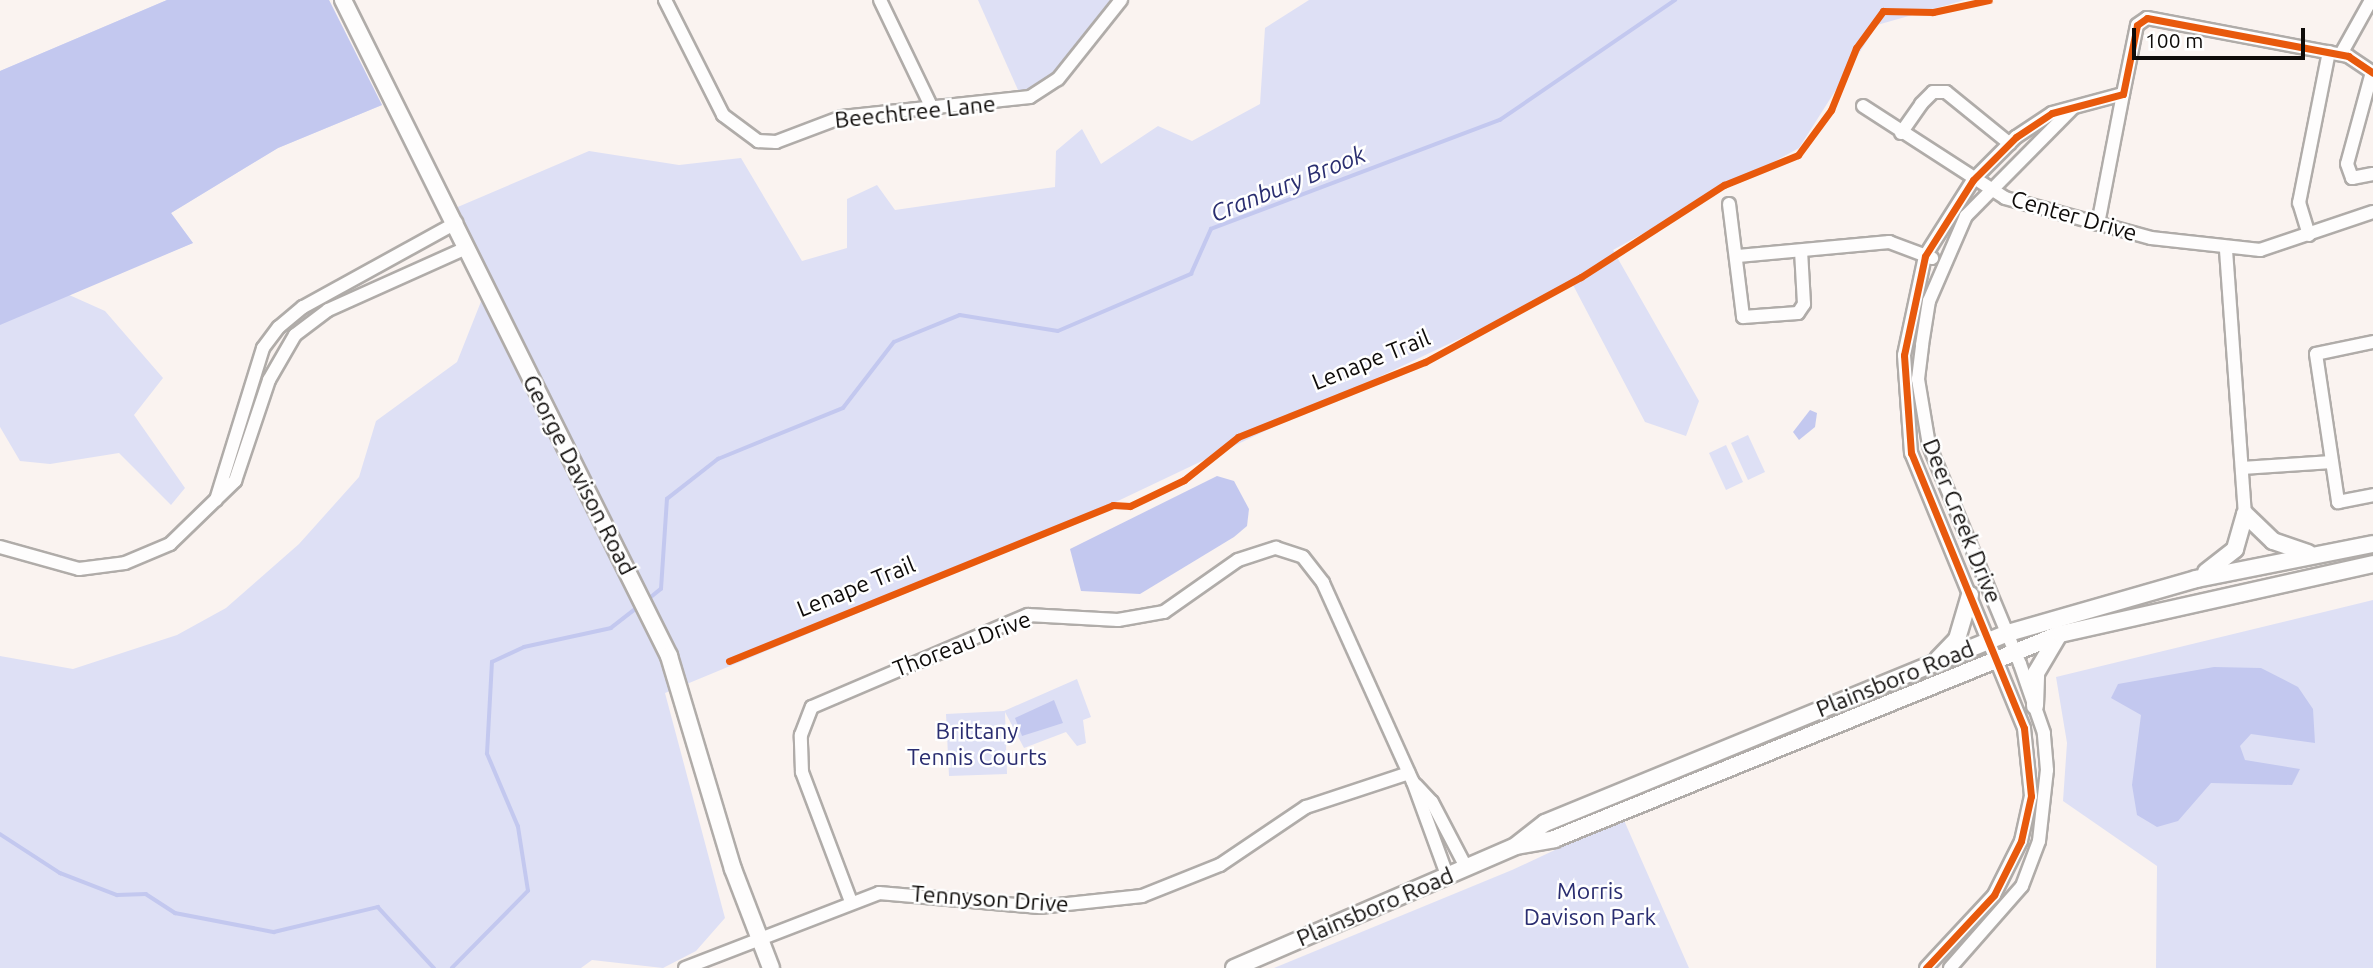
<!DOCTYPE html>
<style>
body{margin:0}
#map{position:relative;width:2373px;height:968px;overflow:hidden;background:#faf3f0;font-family:Ubuntu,sans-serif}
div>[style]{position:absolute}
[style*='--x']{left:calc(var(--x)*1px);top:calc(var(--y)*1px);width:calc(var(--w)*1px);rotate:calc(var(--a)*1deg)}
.green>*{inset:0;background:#dee0f5}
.water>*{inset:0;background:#c3c8ef}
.stream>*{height:3.5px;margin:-1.75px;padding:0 1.75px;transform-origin:1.75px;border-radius:1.75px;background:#c3c8ef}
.roads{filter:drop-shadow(2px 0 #b0aca9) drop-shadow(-2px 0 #b0aca9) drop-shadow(0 2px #b0aca9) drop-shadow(0 -2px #b0aca9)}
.minor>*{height:12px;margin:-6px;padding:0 6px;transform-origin:6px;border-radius:6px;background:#fefdfd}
.tertiary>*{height:16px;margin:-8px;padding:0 8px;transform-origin:8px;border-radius:8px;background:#fefdfd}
.cycleway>*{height:7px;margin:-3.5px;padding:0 3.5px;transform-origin:3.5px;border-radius:3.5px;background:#e8590c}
span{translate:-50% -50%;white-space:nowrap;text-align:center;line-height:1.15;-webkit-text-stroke:5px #fff;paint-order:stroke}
.street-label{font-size:23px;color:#0e0b09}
.park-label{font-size:23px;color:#2a2d70}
.water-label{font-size:24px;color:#2a2e70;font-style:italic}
.scale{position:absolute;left:2132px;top:28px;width:173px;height:32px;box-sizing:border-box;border:4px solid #0e0b09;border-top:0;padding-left:9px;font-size:21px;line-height:24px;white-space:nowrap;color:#0e0b09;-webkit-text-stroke:5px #fff;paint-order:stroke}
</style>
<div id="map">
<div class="green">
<i style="clip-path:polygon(167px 0,329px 0,382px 105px,278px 148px,171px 213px,193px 243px,67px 294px,105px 311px,163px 378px,134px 415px,185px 488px,171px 505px,119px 453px,50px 464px,20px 461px,0 427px,0 71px)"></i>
<i style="clip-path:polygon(978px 0,1115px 0,1071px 67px,1022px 99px)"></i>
<i style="clip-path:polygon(1309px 0,1965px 0,1877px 25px,1799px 148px,1613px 250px,1699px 401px,1686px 436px,1645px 422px,1573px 285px,1042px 537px,665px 693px,725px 918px,696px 951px,663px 968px,592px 960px,581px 968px,0 968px,0 656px,73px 669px,177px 635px,226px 608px,299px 544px,359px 477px,376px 421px,457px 362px,482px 299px,453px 209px,589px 151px,679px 165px,741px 158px,802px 261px,847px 248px,847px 199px,877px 185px,895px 210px,1055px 187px,1056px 151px,1082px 129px,1101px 164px,1158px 126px,1192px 141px,1260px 104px,1265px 28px)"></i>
<i style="clip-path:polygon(1748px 435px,1765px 472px,1748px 480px,1731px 443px)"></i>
<i style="clip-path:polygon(1726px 445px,1743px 482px,1726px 490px,1709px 453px)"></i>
<i style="clip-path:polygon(2373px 600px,2373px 968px,2156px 968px,2157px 866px,2063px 801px,2067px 743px,2056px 677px)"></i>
<i style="clip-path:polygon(1077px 679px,1091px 717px,1083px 720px,1086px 743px,1077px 746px,1066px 732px,1024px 748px,1005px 712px,1007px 774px,949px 776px,946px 714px,1004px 711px)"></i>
<i style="clip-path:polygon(1623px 818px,1689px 968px,1274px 968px,1512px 870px)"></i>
</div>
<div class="water">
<i style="clip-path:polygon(167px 0,329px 0,382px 105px,278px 148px,171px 213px,193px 243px,0 325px,0 71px)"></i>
<i style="clip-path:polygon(1810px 410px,1817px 413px,1815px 427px,1799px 440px,1793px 432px)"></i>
<i style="clip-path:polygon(1217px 476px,1234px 481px,1249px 509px,1247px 526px,1234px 537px,1140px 594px,1081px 591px,1070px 549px)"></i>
<i style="clip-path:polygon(2214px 667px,2261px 668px,2298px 687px,2313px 709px,2315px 743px,2251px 734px,2240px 746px,2245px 760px,2300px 769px,2292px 785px,2211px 783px,2178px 821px,2157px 827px,2137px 815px,2132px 785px,2141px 715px,2111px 698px,2118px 684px)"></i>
<i style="clip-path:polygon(1054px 700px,1063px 723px,1022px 736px,1015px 718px)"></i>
</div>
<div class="stream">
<i style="--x:646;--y:601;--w:19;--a:-39"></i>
<i style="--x:661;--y:589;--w:90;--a:-86.2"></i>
<i style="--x:667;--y:499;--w:65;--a:-38.1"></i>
<i style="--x:718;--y:459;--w:135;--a:-22.2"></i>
<i style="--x:843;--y:408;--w:83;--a:-52.3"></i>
<i style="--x:894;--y:342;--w:71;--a:-22.2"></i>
<i style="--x:960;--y:315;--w:99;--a:9.3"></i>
<i style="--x:1058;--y:331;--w:145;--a:-23.2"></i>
<i style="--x:1191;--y:274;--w:49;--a:-66"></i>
<i style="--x:1211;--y:229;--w:309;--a:-20.7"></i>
<i style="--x:1500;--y:120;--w:212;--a:-34.4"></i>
<i style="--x:0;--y:834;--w:72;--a:33"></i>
<i style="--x:60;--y:873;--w:61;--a:21.1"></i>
<i style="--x:117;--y:895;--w:29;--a:-2"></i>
<i style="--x:146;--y:894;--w:35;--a:33"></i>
<i style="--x:175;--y:913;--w:101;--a:10.9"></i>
<i style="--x:274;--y:932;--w:107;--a:-13.5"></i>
<i style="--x:378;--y:907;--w:83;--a:47.4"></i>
<i style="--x:452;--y:968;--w:108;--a:-45.4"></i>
<i style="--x:528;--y:891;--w:65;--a:-98.9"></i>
<i style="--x:518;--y:827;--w:79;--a:-113"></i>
<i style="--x:487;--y:754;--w:92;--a:-86.9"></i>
<i style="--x:492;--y:662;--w:35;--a:-25"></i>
<i style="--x:524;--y:647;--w:89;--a:-12.3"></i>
<i style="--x:611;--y:628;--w:37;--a:-38"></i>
</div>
<div class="roads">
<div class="minor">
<i style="--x:665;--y:0;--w:129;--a:63.2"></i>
<i style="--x:723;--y:115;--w:44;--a:36.6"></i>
<i style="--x:758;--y:141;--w:18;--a:3"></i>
<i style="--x:776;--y:142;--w:71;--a:-20.7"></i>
<i style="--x:842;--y:117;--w:189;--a:-6.1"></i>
<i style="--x:1030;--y:97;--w:33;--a:-33"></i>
<i style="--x:1058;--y:79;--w:101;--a:-51.4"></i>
<i style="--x:880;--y:0;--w:120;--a:64.3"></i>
<i style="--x:2341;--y:54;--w:62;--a:-60.9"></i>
<i style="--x:2372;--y:72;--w:95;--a:105.2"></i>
<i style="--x:2347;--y:164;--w:15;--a:70"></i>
<i style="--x:2352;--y:178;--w:21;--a:-11"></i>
<i style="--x:1863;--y:106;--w:169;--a:32.9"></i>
<i style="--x:2005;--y:198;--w:151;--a:15.3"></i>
<i style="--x:2151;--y:238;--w:110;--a:6.3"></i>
<i style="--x:2260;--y:250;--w:119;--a:-18.6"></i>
<i style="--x:1901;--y:133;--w:35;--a:-55"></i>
<i style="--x:1921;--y:104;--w:17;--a:-45"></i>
<i style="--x:1933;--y:92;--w:13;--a:0"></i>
<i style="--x:1946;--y:92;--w:82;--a:39.1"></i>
<i style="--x:1729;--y:204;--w:114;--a:82.9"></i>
<i style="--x:1743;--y:317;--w:55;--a:-4.2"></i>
<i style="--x:1798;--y:313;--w:11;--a:-56"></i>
<i style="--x:1804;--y:304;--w:53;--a:-93.2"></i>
<i style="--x:2098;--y:224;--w:132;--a:-79.1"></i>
<i style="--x:2309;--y:235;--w:34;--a:-107"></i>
<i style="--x:2299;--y:203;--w:154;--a:-78.8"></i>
<i style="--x:2226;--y:250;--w:265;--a:85.9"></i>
<i style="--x:1738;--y:256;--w:152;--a:-5.3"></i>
<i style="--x:1889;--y:242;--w:46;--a:20.4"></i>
<i style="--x:2373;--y:342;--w:58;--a:168.1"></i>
<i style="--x:2316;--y:354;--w:150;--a:81.5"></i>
<i style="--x:2338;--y:502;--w:36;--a:-11"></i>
<i style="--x:2242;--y:468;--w:90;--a:-3.8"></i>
<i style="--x:216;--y:500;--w:159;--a:-72.8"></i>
<i style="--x:263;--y:348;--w:26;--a:-53"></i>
<i style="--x:279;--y:327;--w:31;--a:-40"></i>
<i style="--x:303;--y:307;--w:175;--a:-28.8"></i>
<i style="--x:0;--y:547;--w:82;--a:15.6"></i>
<i style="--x:79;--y:569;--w:46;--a:-7.4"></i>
<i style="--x:125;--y:563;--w:49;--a:-22.9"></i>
<i style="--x:170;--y:544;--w:91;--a:-44.1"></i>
<i style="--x:235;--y:481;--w:107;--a:-71.4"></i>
<i style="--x:269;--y:380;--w:52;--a:-60"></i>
<i style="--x:295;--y:335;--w:41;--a:-37.1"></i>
<i style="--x:328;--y:310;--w:149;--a:-24.2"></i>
<i style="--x:1416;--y:785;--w:23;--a:47"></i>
<i style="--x:1432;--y:802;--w:73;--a:62.4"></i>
<i style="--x:850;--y:899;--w:136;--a:-110.7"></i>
<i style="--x:802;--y:772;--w:37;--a:-92"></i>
<i style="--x:801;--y:735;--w:30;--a:-69"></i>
<i style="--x:812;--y:707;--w:235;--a:-23.1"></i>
<i style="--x:1028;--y:615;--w:90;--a:3.2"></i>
<i style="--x:1118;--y:620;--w:47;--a:-9.9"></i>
<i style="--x:1164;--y:612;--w:90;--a:-35.1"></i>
<i style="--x:1238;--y:560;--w:40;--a:-18"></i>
<i style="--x:1276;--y:548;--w:28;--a:18"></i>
<i style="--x:1303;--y:557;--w:33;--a:52"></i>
<i style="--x:1323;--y:583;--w:218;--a:65.7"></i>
<i style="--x:1413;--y:782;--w:99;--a:69.9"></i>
<i style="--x:685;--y:968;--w:208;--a:-21.1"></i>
<i style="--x:879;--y:893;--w:161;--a:5"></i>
<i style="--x:1039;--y:907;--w:104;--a:-6.1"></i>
<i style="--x:1142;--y:896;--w:84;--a:-21.7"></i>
<i style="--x:1220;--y:865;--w:104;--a:-34"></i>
<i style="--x:1306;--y:807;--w:108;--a:-18.3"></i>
<i style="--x:1926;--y:968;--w:100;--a:-47"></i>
<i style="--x:1994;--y:895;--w:60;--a:-63.4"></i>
<i style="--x:2021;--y:841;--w:46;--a:-77.5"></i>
<i style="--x:2031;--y:796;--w:68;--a:-95.9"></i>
<i style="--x:2024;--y:728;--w:297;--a:-112.3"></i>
<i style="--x:1911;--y:453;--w:98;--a:-94.1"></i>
<i style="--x:1904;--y:355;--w:101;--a:-78"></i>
<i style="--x:1925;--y:256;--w:90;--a:-57.7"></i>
<i style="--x:1973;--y:180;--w:61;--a:-45"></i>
<i style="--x:2016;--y:137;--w:43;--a:-33.7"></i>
<i style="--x:2052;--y:113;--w:73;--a:-15"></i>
<i style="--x:2123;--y:94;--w:70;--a:-78.5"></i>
<i style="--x:2137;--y:25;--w:12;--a:-35"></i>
<i style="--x:2147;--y:18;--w:205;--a:10.7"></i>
<i style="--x:2348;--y:56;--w:30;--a:34"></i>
<i style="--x:1950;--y:968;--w:109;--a:-48.7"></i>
<i style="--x:2022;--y:886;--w:48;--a:-69.3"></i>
<i style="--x:2039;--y:841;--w:71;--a:-83.6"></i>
<i style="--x:2047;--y:770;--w:37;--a:-95"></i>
<i style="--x:2044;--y:733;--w:73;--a:-109.2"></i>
<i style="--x:2020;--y:664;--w:237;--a:-112.6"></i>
<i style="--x:1929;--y:445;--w:67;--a:-99.5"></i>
<i style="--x:1918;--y:379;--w:34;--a:-83"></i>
<i style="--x:1922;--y:345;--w:45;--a:-81"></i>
<i style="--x:1929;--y:301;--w:93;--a:-66.5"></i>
<i style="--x:1966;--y:216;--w:151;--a:-45.3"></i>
</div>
<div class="tertiary">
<i style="--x:343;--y:0;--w:733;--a:63.57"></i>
<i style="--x:669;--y:656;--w:222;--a:73.3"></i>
<i style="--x:733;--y:869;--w:106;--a:69"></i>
<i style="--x:2245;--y:514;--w:39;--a:44"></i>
<i style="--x:2273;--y:541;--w:37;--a:19"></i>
<i style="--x:2206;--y:572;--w:37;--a:-38"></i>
<i style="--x:2235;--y:549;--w:36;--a:-74"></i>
<i style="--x:1938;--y:659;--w:28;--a:-46"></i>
<i style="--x:1957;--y:639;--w:46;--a:-73.5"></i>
<i style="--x:2035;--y:706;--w:33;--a:-88"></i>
<i style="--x:2036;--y:673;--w:43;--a:-59.3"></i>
<i style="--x:1518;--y:844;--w:34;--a:-38"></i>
<i style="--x:1545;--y:823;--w:500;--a:-22.31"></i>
<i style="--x:2008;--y:633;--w:196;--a:-16"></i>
<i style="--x:2196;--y:579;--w:180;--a:-11.2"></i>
<i style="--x:1234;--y:968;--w:307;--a:-23.4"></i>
<i style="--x:1516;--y:846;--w:39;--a:-10"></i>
<i style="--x:1554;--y:839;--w:546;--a:-22.05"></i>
<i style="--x:2060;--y:634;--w:321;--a:-12.6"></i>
</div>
</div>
<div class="cycleway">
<i style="--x:729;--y:661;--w:414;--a:-22.1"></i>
<i style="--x:1113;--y:505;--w:17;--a:3"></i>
<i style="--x:1130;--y:506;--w:60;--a:-25.7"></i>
<i style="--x:1184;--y:480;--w:69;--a:-38.5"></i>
<i style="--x:1238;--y:437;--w:201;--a:-21.9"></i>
<i style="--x:1425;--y:362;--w:178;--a:-28.6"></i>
<i style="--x:1581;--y:277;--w:170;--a:-32.8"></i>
<i style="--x:1724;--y:185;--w:80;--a:-22.1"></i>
<i style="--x:1798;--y:155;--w:56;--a:-53.7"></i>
<i style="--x:1831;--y:110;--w:67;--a:-68"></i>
<i style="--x:1856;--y:48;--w:46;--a:-53.9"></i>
<i style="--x:1883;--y:11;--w:50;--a:1.1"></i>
<i style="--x:1933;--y:12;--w:57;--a:-12.1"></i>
<i style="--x:1926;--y:968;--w:100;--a:-47"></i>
<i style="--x:1994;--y:895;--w:60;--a:-63.4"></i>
<i style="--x:2021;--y:841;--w:46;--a:-77.5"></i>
<i style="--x:2031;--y:796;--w:68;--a:-95.9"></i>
<i style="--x:2024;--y:728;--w:297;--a:-112.3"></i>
<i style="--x:1911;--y:453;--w:98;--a:-94.1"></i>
<i style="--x:1904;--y:355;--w:101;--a:-78"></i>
<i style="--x:1925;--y:256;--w:90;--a:-57.7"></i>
<i style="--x:1973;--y:180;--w:61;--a:-45"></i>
<i style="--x:2016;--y:137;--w:43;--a:-33.7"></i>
<i style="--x:2052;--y:113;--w:73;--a:-15"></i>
<i style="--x:2123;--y:94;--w:70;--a:-78.5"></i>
<i style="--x:2137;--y:25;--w:12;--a:-35"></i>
<i style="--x:2147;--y:18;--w:205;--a:10.7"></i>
<i style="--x:2348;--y:56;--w:30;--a:34"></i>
</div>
<div class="street-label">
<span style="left:915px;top:112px;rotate:-6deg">Beechtree Lane</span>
<span style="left:2074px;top:216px;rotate:16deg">Center Drive</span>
<span style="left:1371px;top:360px;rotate:-22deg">Lenape Trail</span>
<span style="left:579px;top:475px;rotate:63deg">George Davison Road</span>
<span style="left:1962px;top:521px;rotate:68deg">Deer Creek Drive</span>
<span style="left:856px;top:587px;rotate:-22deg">Lenape Trail</span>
<span style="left:962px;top:644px;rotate:-21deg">Thoreau Drive</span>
<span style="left:1895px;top:679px;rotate:-22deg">Plainsboro Road</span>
<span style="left:990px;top:899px;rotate:4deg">Tennyson Drive</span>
<span style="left:1375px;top:907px;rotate:-23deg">Plainsboro Road</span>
</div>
<div class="park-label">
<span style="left:977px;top:744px">Brittany<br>Tennis Courts</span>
<span style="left:1590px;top:904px">Morris<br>Davison Park</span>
</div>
<div class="water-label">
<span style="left:1288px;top:184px;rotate:-22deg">Cranbury Brook</span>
</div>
<div class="scale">100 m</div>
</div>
